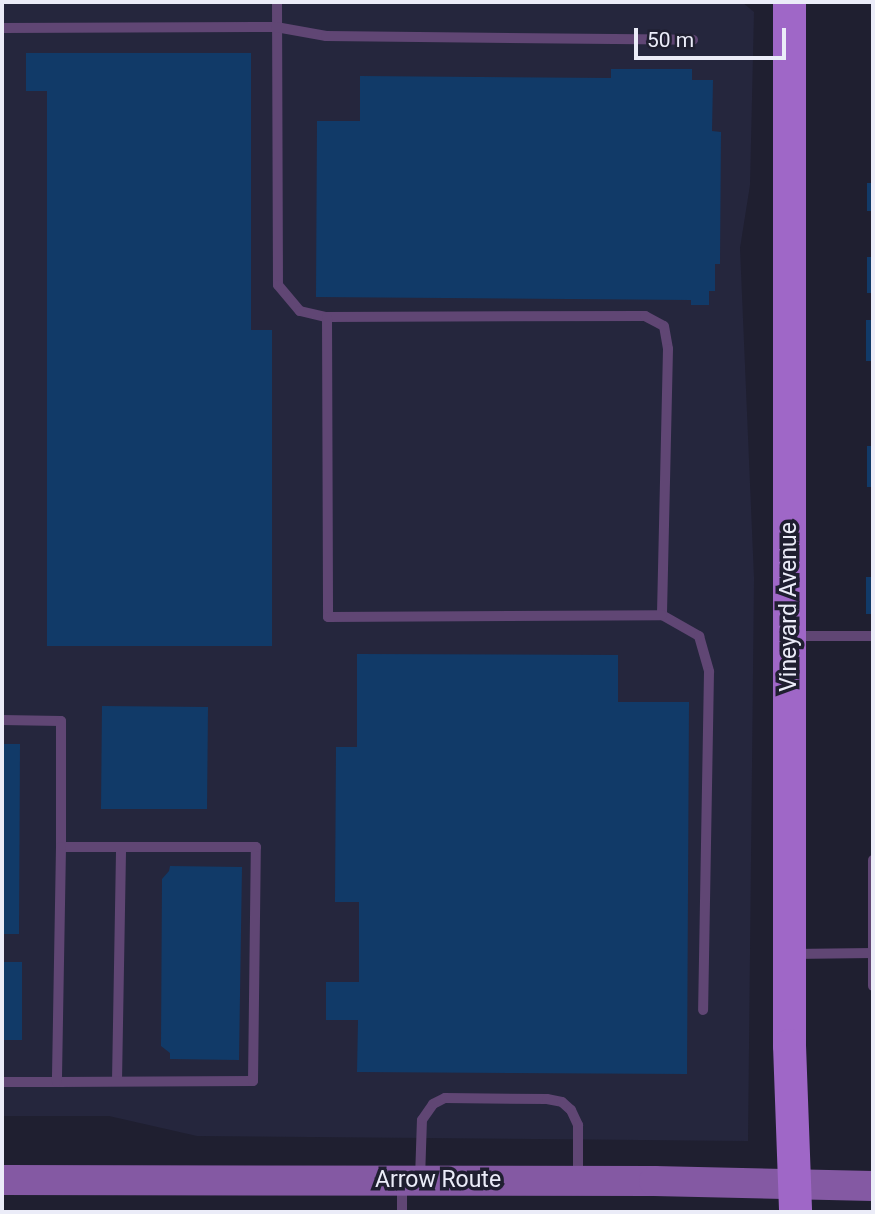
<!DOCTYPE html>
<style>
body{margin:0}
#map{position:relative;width:875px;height:1214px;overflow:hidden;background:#1f1f30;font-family:Roboto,sans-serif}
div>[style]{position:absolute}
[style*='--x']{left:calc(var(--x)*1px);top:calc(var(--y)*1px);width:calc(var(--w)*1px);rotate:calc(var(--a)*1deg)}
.built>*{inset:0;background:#25263d}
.building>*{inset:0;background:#113a68}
.service>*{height:10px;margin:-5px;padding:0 5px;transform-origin:5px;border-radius:5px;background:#604674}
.secondary>*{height:30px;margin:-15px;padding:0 15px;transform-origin:15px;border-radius:15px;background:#8459a3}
.primary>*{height:33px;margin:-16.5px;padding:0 16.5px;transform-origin:16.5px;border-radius:16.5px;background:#9f67c7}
span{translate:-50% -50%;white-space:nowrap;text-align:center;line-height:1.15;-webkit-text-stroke:7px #1f1f30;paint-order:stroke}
.street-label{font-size:23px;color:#ebecf8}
.frame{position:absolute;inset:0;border:4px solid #ebecf8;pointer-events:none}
.scale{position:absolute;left:634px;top:28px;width:152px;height:32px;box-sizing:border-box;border:4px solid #ebecf8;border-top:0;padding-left:9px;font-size:21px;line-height:24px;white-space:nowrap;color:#ebecf8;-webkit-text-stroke:5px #1f1f30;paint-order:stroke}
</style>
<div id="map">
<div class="built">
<i style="clip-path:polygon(2px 2px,742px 2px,754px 12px,750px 185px,740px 248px,754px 578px,748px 1141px,197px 1136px,109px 1116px,2px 1116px)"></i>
</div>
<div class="building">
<i style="clip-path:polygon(26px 53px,251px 53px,251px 330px,272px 330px,272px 646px,47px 646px,47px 91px,26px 91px)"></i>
<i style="clip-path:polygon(611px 69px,692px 69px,692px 80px,713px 80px,712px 131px,721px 132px,720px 264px,715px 264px,715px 291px,709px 291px,709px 305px,691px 305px,691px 300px,316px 297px,317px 121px,360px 121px,360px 76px,611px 78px)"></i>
<i style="clip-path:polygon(867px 183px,873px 183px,873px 211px,867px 211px)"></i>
<i style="clip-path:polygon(867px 257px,873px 257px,873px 293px,867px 293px)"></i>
<i style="clip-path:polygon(866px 320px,873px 320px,873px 361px,866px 361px)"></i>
<i style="clip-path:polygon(867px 446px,873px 446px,873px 487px,867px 487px)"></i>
<i style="clip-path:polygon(866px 577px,873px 577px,873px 614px,866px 614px)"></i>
<i style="clip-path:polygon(357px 654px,618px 655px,618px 702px,689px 702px,687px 1074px,357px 1072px,358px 1020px,326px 1020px,326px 982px,359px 982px,359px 902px,335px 902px,336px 747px,357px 747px)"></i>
<i style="clip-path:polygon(102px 706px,208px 707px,207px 809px,101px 809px)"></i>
<i style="clip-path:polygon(2px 744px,20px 744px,19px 934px,2px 934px)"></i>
<i style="clip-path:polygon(170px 866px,242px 867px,239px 1060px,170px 1059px,170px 1053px,161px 1046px,162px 879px,169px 871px)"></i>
<i style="clip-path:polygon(2px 962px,22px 962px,22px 1040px,2px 1040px)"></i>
</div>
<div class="service">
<i style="--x:277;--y:2;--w:283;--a:89.8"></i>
<i style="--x:278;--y:285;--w:34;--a:50"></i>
<i style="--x:300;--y:311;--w:28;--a:13"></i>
<i style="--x:327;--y:317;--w:318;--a:-0.2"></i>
<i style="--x:645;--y:316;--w:21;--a:28"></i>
<i style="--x:664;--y:326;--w:23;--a:80"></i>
<i style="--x:668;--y:349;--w:266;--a:91.3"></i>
<i style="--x:662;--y:615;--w:43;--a:29.6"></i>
<i style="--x:699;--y:636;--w:37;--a:74"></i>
<i style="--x:709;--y:672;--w:338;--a:91"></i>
<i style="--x:2;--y:28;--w:274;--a:-0.2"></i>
<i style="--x:276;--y:27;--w:51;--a:10.2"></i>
<i style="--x:326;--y:36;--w:367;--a:0.6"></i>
<i style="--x:327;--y:317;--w:300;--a:89.8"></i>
<i style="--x:328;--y:617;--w:334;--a:-0.3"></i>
<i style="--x:792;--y:636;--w:81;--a:0"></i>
<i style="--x:2;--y:720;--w:59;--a:1"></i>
<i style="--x:61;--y:721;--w:126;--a:90"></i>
<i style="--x:873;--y:860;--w:126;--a:90"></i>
<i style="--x:792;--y:954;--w:81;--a:-0.7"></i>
<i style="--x:117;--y:1081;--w:234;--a:-89"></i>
<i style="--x:2;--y:1082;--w:55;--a:0"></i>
<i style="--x:57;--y:1082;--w:196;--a:-0.3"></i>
<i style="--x:253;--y:1081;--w:234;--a:-89.3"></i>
<i style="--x:256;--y:847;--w:195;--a:180"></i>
<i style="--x:61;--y:847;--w:235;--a:91"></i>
<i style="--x:420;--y:1179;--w:59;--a:-88.1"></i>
<i style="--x:422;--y:1120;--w:19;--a:-55"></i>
<i style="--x:433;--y:1104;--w:13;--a:-27"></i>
<i style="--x:445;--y:1098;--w:102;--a:0.6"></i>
<i style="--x:547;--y:1099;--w:15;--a:11"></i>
<i style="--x:562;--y:1102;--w:12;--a:42"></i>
<i style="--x:571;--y:1110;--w:17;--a:65"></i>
<i style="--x:578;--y:1125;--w:53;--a:90"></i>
<i style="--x:402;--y:1184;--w:28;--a:90"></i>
</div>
<div class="secondary">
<i style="--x:2;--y:1180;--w:652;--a:0.09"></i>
<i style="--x:654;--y:1181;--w:219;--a:1.3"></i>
</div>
<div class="primary">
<i style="--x:789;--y:2;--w:1043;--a:90"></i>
<i style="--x:789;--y:1045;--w:167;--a:87.9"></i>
</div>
<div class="street-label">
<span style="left:789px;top:607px;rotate:-90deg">Vineyard Avenue</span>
<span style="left:438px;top:1180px">Arrow Route</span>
</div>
<div class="frame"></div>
<div class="scale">50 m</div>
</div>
